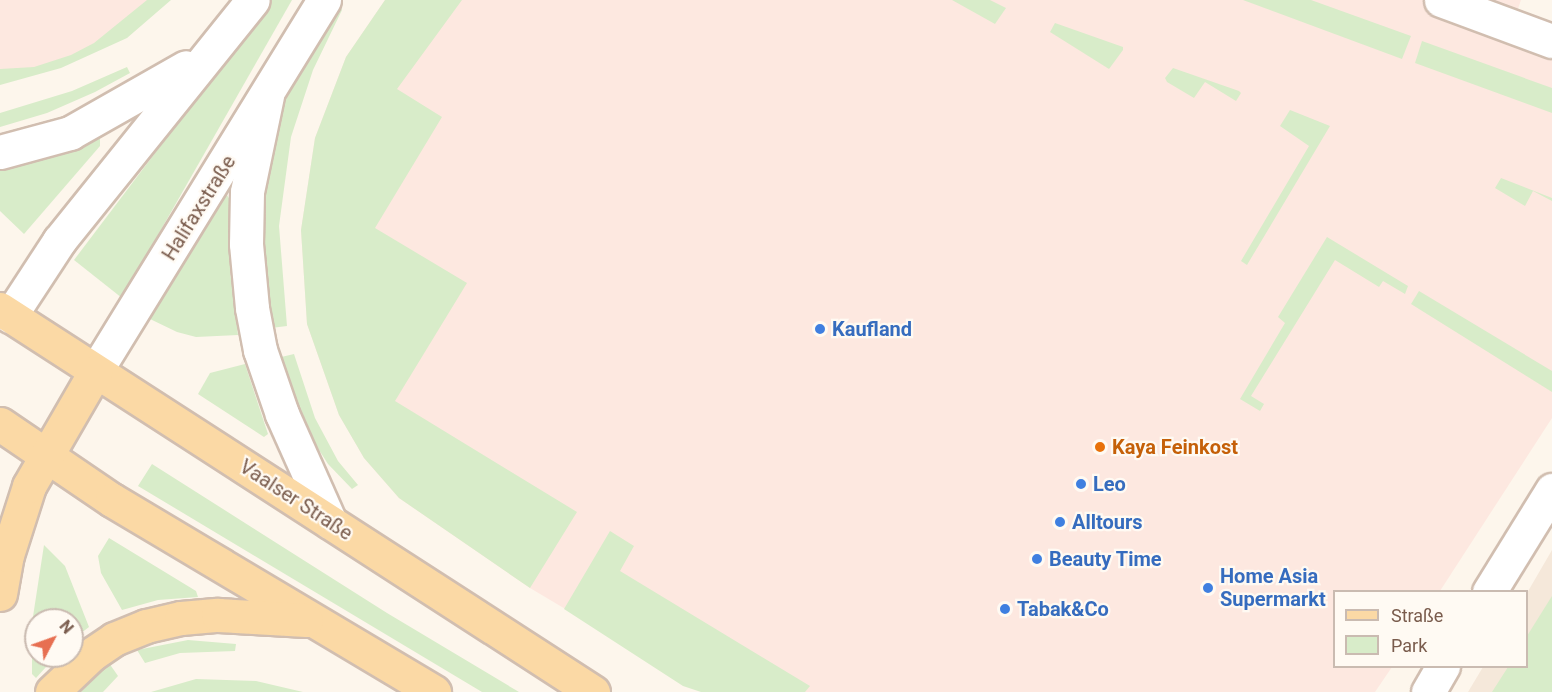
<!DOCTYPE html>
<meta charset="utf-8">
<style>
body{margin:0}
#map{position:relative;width:1552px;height:692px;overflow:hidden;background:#fdf6ec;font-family:Roboto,sans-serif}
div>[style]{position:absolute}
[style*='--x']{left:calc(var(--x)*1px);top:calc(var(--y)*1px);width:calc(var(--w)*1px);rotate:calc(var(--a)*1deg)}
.residential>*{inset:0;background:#f5e8da}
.commercial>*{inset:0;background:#fde8e0}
.green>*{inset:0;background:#d8ecc9}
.roads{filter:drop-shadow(2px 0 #d1beb0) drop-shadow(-2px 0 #d1beb0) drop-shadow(0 2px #d1beb0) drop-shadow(0 -2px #d1beb0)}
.minor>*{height:33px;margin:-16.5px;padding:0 16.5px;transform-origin:16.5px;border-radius:16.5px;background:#fff}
.secondary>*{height:33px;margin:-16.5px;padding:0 16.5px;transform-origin:16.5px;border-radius:16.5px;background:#fff}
.primary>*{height:33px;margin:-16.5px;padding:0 16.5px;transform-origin:16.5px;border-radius:16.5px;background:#fbd9a5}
.dots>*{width:16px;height:16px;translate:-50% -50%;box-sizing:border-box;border:3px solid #fffaf3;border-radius:50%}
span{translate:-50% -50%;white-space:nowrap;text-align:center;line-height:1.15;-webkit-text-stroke:4.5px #fffaf3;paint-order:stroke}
.street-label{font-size:20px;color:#7a5c4d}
.shop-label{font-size:20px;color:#366cbe;font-weight:700}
.left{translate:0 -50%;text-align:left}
.food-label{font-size:20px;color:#c56008;font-weight:700}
.legend{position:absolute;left:1333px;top:590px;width:195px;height:78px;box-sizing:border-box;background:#fffaf3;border:2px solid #cabbb1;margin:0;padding:8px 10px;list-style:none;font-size:18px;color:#7a5c4d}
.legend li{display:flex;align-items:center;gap:12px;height:30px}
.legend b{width:30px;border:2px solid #cabbb1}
.north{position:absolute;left:24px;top:608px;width:60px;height:60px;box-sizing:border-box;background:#fffaf3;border:2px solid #cabbb1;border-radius:50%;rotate:49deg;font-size:16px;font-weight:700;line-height:24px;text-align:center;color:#7a5c4d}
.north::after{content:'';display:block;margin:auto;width:21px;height:27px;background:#e76f51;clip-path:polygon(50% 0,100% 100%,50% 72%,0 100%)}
</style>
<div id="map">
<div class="residential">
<i style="clip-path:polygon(1552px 550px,1552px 692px,1468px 692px,1483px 667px,1526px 666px,1527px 593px)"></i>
</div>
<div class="commercial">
<i style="clip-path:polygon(0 0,160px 0,68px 61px,0 76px)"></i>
<i style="clip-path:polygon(385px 0,1521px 0,1511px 29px,1552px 49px,1552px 418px,1440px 591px,1334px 592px,1334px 666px,1392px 667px,1375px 692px,705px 692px,530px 588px,399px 498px,364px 458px,339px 415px,307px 324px,301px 230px,315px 138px,346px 57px)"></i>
</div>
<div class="green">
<i style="clip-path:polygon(147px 0,171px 0,127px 38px,61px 68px,0 85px,0 69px,34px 67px,71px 55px,94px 43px)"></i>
<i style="clip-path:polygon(271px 0,292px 0,122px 298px,74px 260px)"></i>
<i style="clip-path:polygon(385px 0,462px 0,397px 89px,442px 117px,375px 228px,467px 283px,395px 401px,577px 512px,530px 588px,399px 498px,364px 458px,339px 415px,307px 324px,301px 230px,315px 138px,346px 57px)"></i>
<i style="clip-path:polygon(952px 0,990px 0,1006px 8px,995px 24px)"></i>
<i style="clip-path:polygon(1243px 0,1311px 0,1411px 36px,1402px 59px)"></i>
<i style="clip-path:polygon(339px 3px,342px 10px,313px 70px,291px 137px,279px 226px,287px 326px,271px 328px,261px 249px,264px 188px,280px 112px,294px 73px)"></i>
<i style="clip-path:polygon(1055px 23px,1123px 47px,1123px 50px,1109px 69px,1050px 32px)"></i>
<i style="clip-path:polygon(1422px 41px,1552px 88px,1552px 113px,1415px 63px)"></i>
<i style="clip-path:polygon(127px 67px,130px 73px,95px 92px,47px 113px,0 127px,0 113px,72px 91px)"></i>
<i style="clip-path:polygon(1173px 68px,1239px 91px,1241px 93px,1236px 101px,1205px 82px,1194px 98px,1167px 82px,1165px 78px)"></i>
<i style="clip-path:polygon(1290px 110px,1330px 126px,1247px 265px,1241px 261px,1309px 146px,1280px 126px)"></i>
<i style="clip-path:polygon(100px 135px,100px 146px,24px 234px,0 211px,0 160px)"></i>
<i style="clip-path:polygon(1501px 178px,1552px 198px,1552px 201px,1533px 191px,1525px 206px,1495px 188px)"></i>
<i style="clip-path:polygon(227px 195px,230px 200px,230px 271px,238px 335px,196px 337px,177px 332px,150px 319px,219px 198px)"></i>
<i style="clip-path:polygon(1327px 237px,1408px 286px,1405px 294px,1383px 281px,1379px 287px,1335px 260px,1251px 396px,1264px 404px,1260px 411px,1240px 399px,1285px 323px,1278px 317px)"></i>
<i style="clip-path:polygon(1419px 291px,1552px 371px,1552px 392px,1411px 304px)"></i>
<i style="clip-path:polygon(294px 354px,315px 418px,338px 461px,358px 485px,352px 489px,328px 464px,303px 425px,277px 358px)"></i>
<i style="clip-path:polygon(245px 364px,268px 434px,264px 437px,198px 394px,210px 373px)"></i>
<i style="clip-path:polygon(152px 464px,387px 613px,519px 692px,482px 692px,138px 486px)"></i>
<i style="clip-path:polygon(610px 531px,634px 546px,620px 571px,810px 686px,805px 692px,701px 692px,683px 686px,564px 609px)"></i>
<i style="clip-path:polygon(109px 538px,196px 591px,198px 597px,158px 600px,122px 610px,101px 573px,98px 556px)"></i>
<i style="clip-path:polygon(44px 545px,65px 566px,89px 627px,72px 640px,72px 620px,36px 620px,36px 656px,56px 656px,36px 678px,32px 674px,32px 623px)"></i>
<i style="clip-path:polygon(1552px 596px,1552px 692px,1492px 692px,1508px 667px,1526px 666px,1527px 636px)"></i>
<i style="clip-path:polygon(188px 640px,236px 644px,235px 651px,180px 653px,145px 663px,137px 650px)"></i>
<i style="clip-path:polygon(109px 663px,118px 676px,103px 692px,81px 692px)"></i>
<i style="clip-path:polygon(196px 679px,256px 681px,303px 692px,151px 692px)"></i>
</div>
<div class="roads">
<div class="minor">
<i style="--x:1441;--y:0;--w:118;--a:20.3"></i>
<i style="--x:1489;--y:592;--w:120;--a:-58.3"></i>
<i style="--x:1428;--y:692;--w:30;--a:-60"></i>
</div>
<div class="secondary">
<i style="--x:267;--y:96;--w:98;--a:101.8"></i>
<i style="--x:247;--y:192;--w:52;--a:91.1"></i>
<i style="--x:246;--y:244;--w:64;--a:84.6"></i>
<i style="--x:252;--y:308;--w:43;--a:79.2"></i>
<i style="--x:260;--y:350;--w:68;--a:71"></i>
<i style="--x:282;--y:414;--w:118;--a:66"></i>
<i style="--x:0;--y:152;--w:73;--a:-15.2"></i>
<i style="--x:70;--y:133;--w:133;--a:-29.6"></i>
<i style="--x:10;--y:316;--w:90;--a:-56.8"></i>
<i style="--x:59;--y:241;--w:309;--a:-51.2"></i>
<i style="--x:95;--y:372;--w:437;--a:-58.4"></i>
</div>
<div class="primary">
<i style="--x:0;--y:309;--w:706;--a:32.86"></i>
<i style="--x:0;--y:424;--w:135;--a:34.2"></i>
<i style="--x:112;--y:500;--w:375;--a:30.8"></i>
<i style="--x:0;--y:594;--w:40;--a:-80"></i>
<i style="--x:7;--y:555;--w:72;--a:-72.3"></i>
<i style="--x:29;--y:486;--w:132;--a:-59.9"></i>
<i style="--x:52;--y:692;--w:55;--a:-43.5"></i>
<i style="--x:92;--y:654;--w:27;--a:-34"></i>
<i style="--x:114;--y:639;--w:35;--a:-22"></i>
<i style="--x:146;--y:626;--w:36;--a:-13"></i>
<i style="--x:181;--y:618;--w:37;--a:-5"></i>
<i style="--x:218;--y:615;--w:88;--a:3.3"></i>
</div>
</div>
<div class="dots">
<i style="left:820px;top:329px;background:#3f7fe0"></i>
<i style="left:1100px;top:447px;background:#e8710a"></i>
<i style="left:1081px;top:484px;background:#3f7fe0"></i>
<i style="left:1060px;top:522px;background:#3f7fe0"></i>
<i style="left:1037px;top:559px;background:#3f7fe0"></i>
<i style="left:1208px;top:588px;background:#3f7fe0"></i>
<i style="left:1005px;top:609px;background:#3f7fe0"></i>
</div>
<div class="street-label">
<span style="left:199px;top:208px;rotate:-58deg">Halifaxstraße</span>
<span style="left:296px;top:500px;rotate:33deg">Vaalser Straße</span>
</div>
<div class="shop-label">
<span class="left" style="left:832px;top:329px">Kaufland</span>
<span class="left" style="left:1093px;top:484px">Leo</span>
<span class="left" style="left:1072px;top:522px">Alltours</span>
<span class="left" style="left:1049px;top:559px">Beauty Time</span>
<span class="left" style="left:1220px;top:588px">Home Asia<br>Supermarkt</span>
<span class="left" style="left:1017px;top:609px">Tabak&amp;Co</span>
</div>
<div class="food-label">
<span class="left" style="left:1112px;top:447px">Kaya Feinkost</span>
</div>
<ul class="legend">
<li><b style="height:8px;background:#fbd9a5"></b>Straße</li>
<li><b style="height:16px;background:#d8ecc9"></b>Park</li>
</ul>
<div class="north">N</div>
</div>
